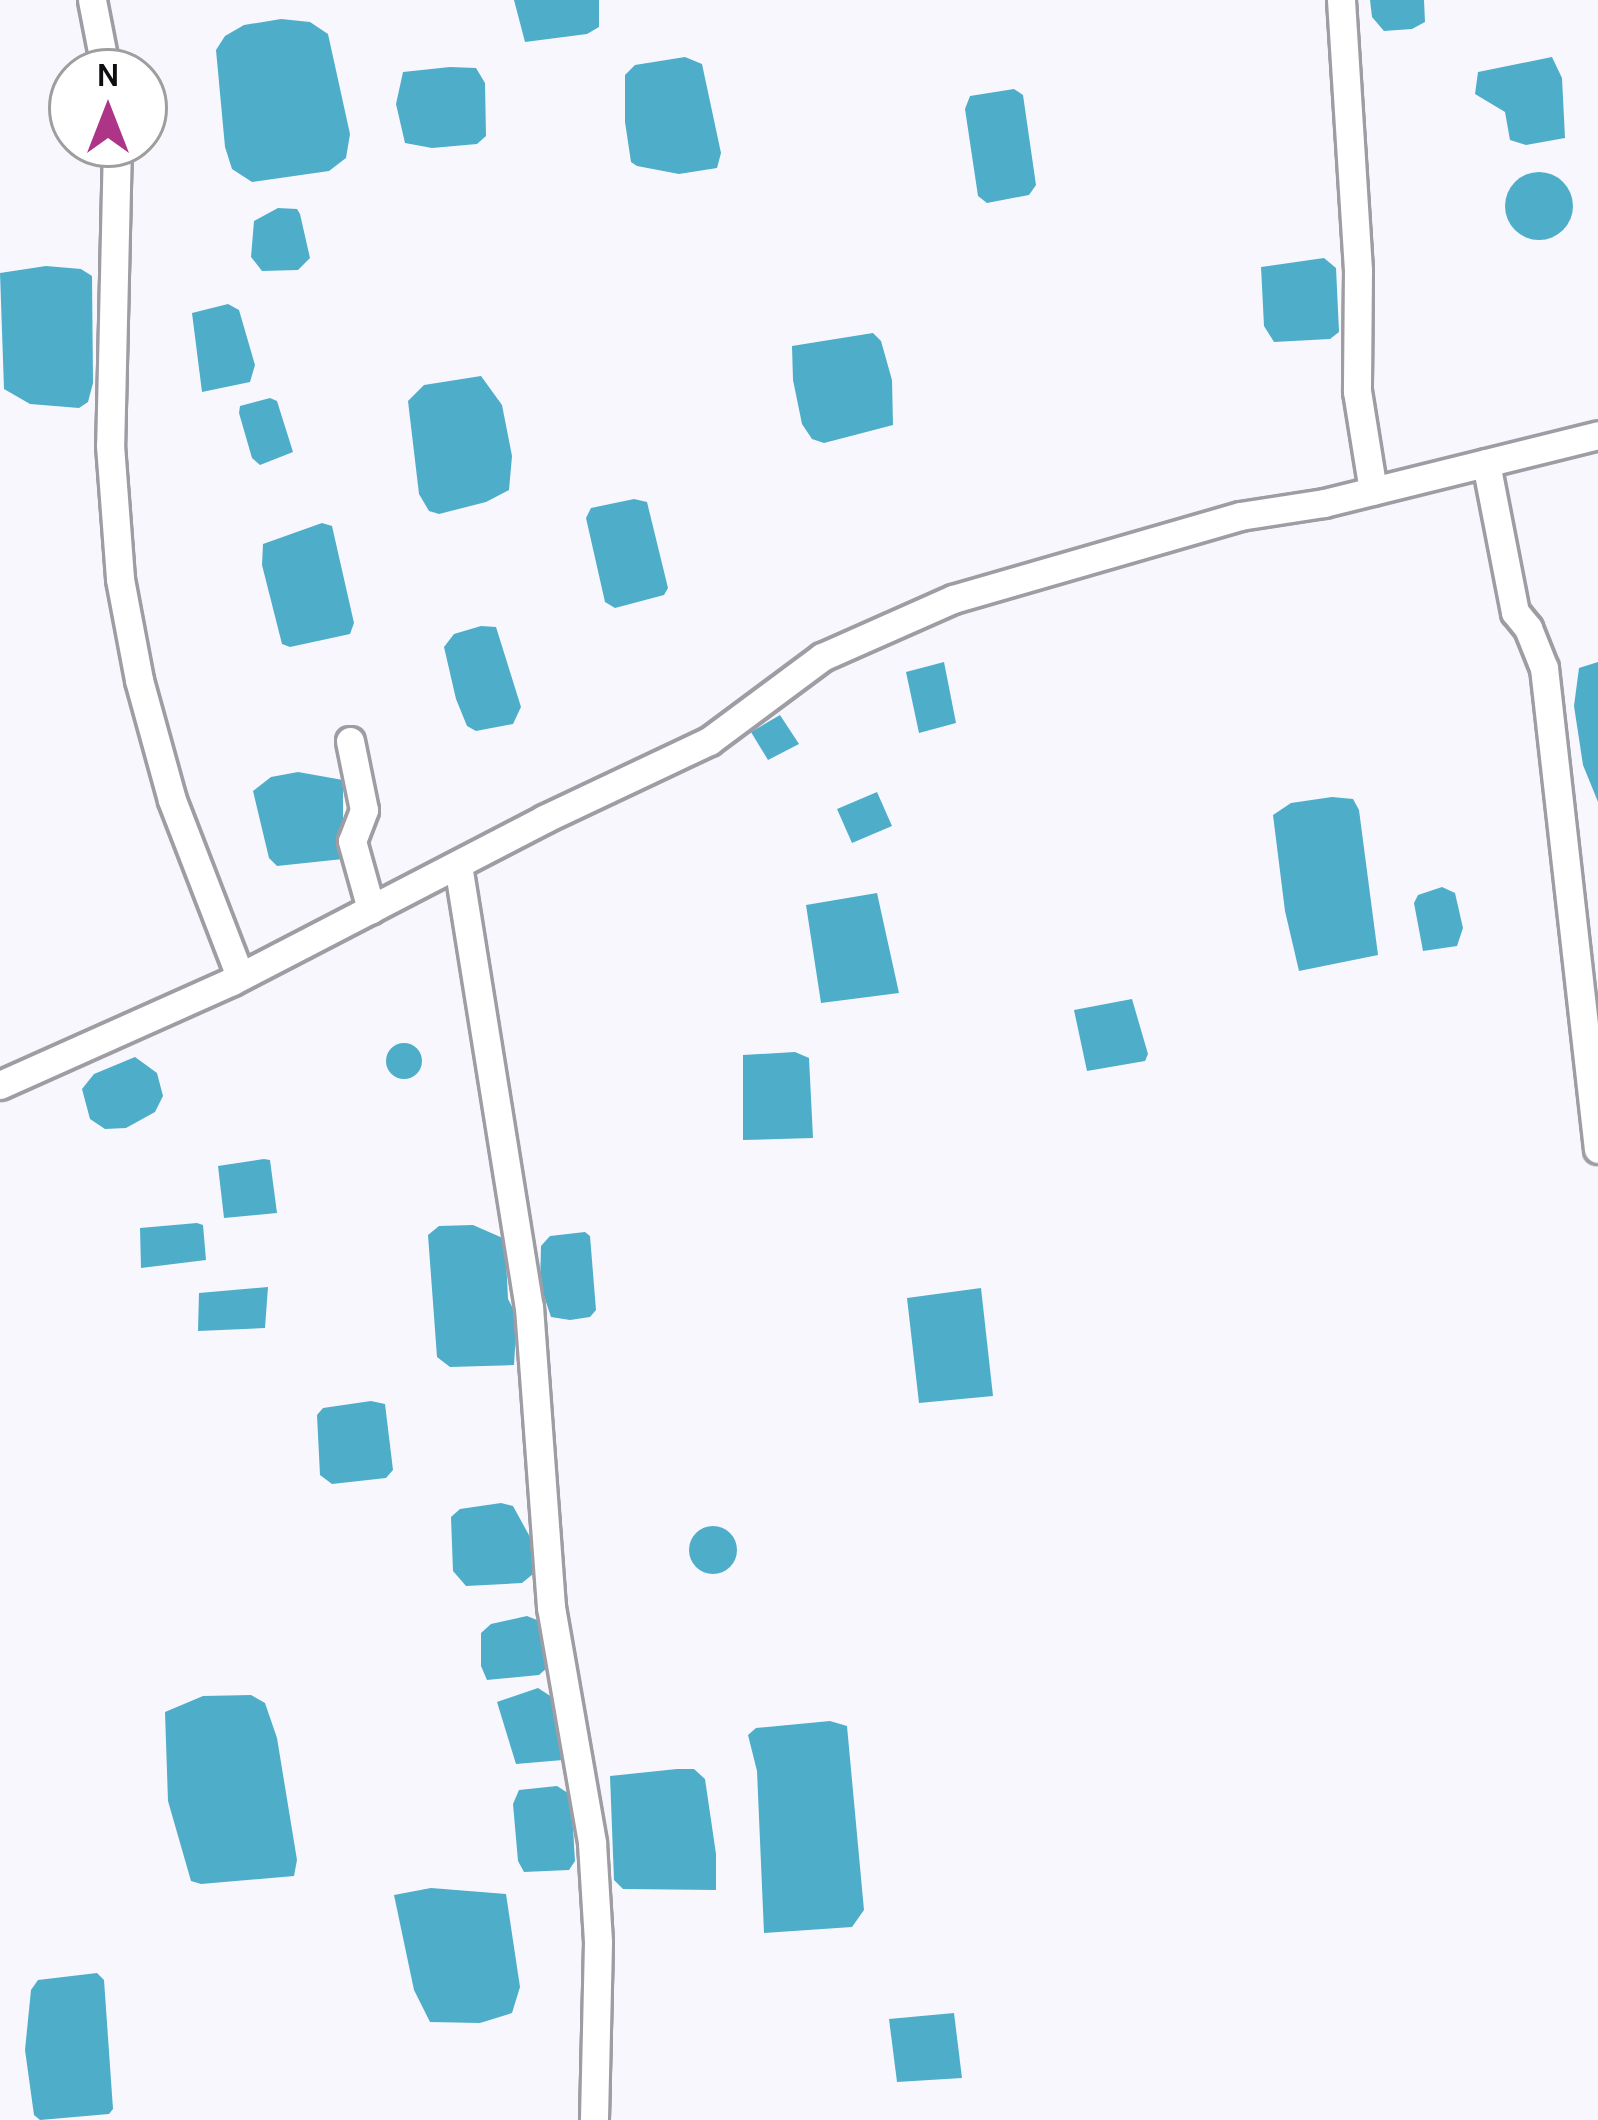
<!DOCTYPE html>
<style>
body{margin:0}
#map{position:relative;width:1598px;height:2120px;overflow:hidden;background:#f8f7fe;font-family:Karla,sans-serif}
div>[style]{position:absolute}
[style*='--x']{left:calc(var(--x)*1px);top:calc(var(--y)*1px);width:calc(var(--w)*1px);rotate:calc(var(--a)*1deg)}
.water>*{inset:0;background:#4eaec9}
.round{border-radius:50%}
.roads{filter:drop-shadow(3px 0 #9e9da4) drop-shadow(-3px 0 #9e9da4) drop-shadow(0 3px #9e9da4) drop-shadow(0 -3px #9e9da4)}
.street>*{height:27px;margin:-13.5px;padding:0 13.5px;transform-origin:13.5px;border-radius:13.5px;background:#fff}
span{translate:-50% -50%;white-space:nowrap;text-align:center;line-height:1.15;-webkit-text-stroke:10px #fff;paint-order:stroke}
.north{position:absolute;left:48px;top:48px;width:120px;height:120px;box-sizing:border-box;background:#fff;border:3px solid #9f9e9f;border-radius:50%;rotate:0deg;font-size:33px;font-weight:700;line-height:48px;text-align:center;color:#0e0d0f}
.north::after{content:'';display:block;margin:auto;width:42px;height:54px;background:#ae3488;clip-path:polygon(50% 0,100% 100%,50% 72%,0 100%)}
</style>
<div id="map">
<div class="water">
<i style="clip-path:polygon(514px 0,599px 0,599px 27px,587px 34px,525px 42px)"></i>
<i style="clip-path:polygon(1370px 0,1424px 0,1425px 22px,1412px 29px,1384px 31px,1372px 17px)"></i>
<i style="clip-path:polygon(281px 19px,310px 22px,328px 34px,350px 134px,346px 158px,329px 171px,252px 182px,232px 169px,225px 147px,216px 50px,225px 36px,244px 25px)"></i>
<i style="clip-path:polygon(685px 57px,702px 64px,721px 153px,717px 168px,679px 174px,637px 166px,631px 162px,625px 122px,625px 75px,635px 65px)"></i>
<i style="clip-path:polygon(1552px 57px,1562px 78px,1565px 138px,1526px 145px,1510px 140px,1505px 112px,1475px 94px,1478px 72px)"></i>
<i style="clip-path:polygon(450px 67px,476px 68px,485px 83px,486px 136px,477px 144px,432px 148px,405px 143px,396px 104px,403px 72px)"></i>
<i style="clip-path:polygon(1014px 89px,1023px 95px,1036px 185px,1029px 195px,987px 203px,978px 196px,965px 109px,970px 96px)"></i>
<i class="round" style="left:1505px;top:172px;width:68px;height:68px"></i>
<i style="clip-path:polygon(278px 208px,297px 209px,300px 214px,310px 258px,298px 270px,262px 271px,251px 257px,254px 221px)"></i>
<i style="clip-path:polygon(1324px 258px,1336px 268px,1339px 332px,1330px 339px,1274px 342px,1264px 326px,1261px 267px)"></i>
<i style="clip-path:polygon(46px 266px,81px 269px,92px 276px,93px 383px,88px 402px,79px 408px,30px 404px,4px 389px,0 273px)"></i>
<i style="clip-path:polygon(228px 304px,239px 310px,255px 365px,250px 382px,202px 392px,192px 313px)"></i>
<i style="clip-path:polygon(873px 333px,881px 341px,892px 380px,893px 425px,824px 443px,812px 439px,802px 424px,793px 380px,792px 346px)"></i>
<i style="clip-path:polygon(481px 376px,502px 405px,512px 456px,509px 490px,486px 502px,439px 514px,429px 511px,419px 494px,408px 401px,424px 385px)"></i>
<i style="clip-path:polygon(270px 398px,277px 401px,293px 452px,260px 465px,252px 458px,239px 413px,240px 406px)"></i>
<i style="clip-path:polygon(634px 499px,647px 502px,668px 588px,664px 595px,615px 608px,605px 602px,586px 518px,591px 508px)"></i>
<i style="clip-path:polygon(322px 523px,332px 526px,354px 623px,350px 634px,290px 647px,282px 644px,262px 565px,263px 544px)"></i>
<i style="clip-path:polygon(481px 626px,496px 627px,521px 707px,513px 724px,476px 731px,467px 726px,456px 699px,444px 647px,454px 634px)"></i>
<i style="clip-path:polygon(944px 662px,956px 723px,919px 733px,906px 672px)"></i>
<i style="clip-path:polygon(1598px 662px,1598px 802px,1583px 765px,1574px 706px,1579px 668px)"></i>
<i style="clip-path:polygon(780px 715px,799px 744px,768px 760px,751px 732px)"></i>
<i style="clip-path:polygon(298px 772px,343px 780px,343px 859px,277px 866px,269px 858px,253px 791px,271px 777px)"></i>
<i style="clip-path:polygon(877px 792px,892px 826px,852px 843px,837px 809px)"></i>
<i style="clip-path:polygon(1332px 797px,1353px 799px,1359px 810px,1378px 955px,1299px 971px,1285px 911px,1273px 815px,1291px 803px)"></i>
<i style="clip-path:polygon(1442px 887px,1455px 893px,1463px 928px,1457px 946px,1423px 951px,1414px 903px,1418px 895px)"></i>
<i style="clip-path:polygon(877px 893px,899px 993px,821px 1003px,806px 905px)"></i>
<i style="clip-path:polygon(1132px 999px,1148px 1054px,1145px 1061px,1087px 1071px,1074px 1010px)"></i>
<i class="round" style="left:386px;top:1043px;width:36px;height:36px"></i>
<i style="clip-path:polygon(795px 1052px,809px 1058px,813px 1138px,743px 1140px,743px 1055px)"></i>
<i style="clip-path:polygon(135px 1057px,157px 1073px,163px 1096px,155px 1112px,126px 1128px,105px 1129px,90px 1119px,82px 1089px,94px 1074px)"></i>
<i style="clip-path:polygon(264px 1159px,270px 1160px,277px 1213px,224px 1218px,218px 1166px)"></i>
<i style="clip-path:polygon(197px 1223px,203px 1225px,206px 1260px,141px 1268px,140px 1228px)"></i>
<i style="clip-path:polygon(473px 1225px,505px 1239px,508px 1299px,517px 1316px,514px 1365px,450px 1367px,437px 1357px,428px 1235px,439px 1226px)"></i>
<i style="clip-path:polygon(585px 1232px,590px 1236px,596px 1310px,590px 1317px,570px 1320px,551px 1317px,540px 1284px,541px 1246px,550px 1236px)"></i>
<i style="clip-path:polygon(268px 1287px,265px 1328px,198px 1331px,199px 1293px)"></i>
<i style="clip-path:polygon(981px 1288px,993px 1396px,919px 1403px,907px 1298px)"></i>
<i style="clip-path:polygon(371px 1401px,385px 1404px,393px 1470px,386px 1478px,332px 1484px,320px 1475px,317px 1415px,323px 1408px)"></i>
<i style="clip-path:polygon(501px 1503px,513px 1506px,530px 1537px,533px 1574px,522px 1583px,466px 1586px,453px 1571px,451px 1517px,460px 1509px)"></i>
<i class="round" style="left:689px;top:1526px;width:48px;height:48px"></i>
<i style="clip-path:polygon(527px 1616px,542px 1622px,548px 1667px,539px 1675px,487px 1680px,481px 1666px,481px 1633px,491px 1624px)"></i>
<i style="clip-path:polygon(538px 1688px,555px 1699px,563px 1760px,516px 1764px,497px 1702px)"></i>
<i style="clip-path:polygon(251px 1695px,265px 1703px,277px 1738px,297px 1860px,294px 1876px,201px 1884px,191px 1881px,168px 1801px,165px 1712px,203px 1696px)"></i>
<i style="clip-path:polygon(830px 1721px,847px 1726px,864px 1910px,852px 1927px,764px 1933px,757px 1771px,748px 1735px,756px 1728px)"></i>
<i style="clip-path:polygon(677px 1769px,694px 1769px,705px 1779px,716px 1854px,716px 1890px,623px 1889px,614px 1880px,610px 1776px)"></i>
<i style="clip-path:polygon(557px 1786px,571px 1795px,575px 1861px,569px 1870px,524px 1872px,518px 1861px,513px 1804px,519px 1790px)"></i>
<i style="clip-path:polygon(431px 1888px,506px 1894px,520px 1987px,512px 2013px,480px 2023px,430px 2022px,414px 1990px,394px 1895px)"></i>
<i style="clip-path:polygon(97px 1973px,104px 1980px,113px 2109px,109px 2114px,40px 2120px,34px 2115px,25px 2050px,31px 1990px,38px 1980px)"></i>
<i style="clip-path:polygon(954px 2013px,962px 2078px,897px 2082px,889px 2019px)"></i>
</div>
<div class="roads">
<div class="street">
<i style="--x:92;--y:0;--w:73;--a:79"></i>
<i style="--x:1341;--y:0;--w:271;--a:86.4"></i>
<i style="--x:1358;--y:270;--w:121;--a:90.5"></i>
<i style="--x:1357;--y:391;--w:101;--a:80.9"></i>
<i style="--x:117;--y:144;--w:301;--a:91.3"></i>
<i style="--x:110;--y:445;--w:134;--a:85.7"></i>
<i style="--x:120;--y:579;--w:103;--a:79.3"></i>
<i style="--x:139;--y:680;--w:124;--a:74.6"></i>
<i style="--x:172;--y:800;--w:189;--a:68.9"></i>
<i style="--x:1486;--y:463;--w:152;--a:79"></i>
<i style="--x:1515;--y:612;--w:21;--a:51"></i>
<i style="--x:1528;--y:628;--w:43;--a:68.2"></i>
<i style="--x:1544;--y:668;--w:484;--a:83.6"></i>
<i style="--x:350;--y:741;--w:70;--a:78.5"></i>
<i style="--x:364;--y:810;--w:33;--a:111"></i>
<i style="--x:352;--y:841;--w:71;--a:74.4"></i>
<i style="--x:458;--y:865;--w:448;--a:80.9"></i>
<i style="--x:529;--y:1307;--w:301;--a:85.8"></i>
<i style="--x:551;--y:1607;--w:240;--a:80.1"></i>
<i style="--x:592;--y:1843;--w:99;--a:86.5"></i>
<i style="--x:598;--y:1942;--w:178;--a:91.3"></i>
<i style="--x:0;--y:1085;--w:254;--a:-24.1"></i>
<i style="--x:232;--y:981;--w:352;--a:-27.4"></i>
<i style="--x:544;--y:819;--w:183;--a:-25.3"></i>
<i style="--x:709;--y:741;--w:141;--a:-36.6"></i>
<i style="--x:822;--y:657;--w:143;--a:-23.9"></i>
<i style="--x:953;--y:599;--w:299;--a:-16.1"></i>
<i style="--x:1240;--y:516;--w:85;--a:-8.8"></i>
<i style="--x:1324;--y:503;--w:282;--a:-13.9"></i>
</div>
</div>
<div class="north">N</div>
</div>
